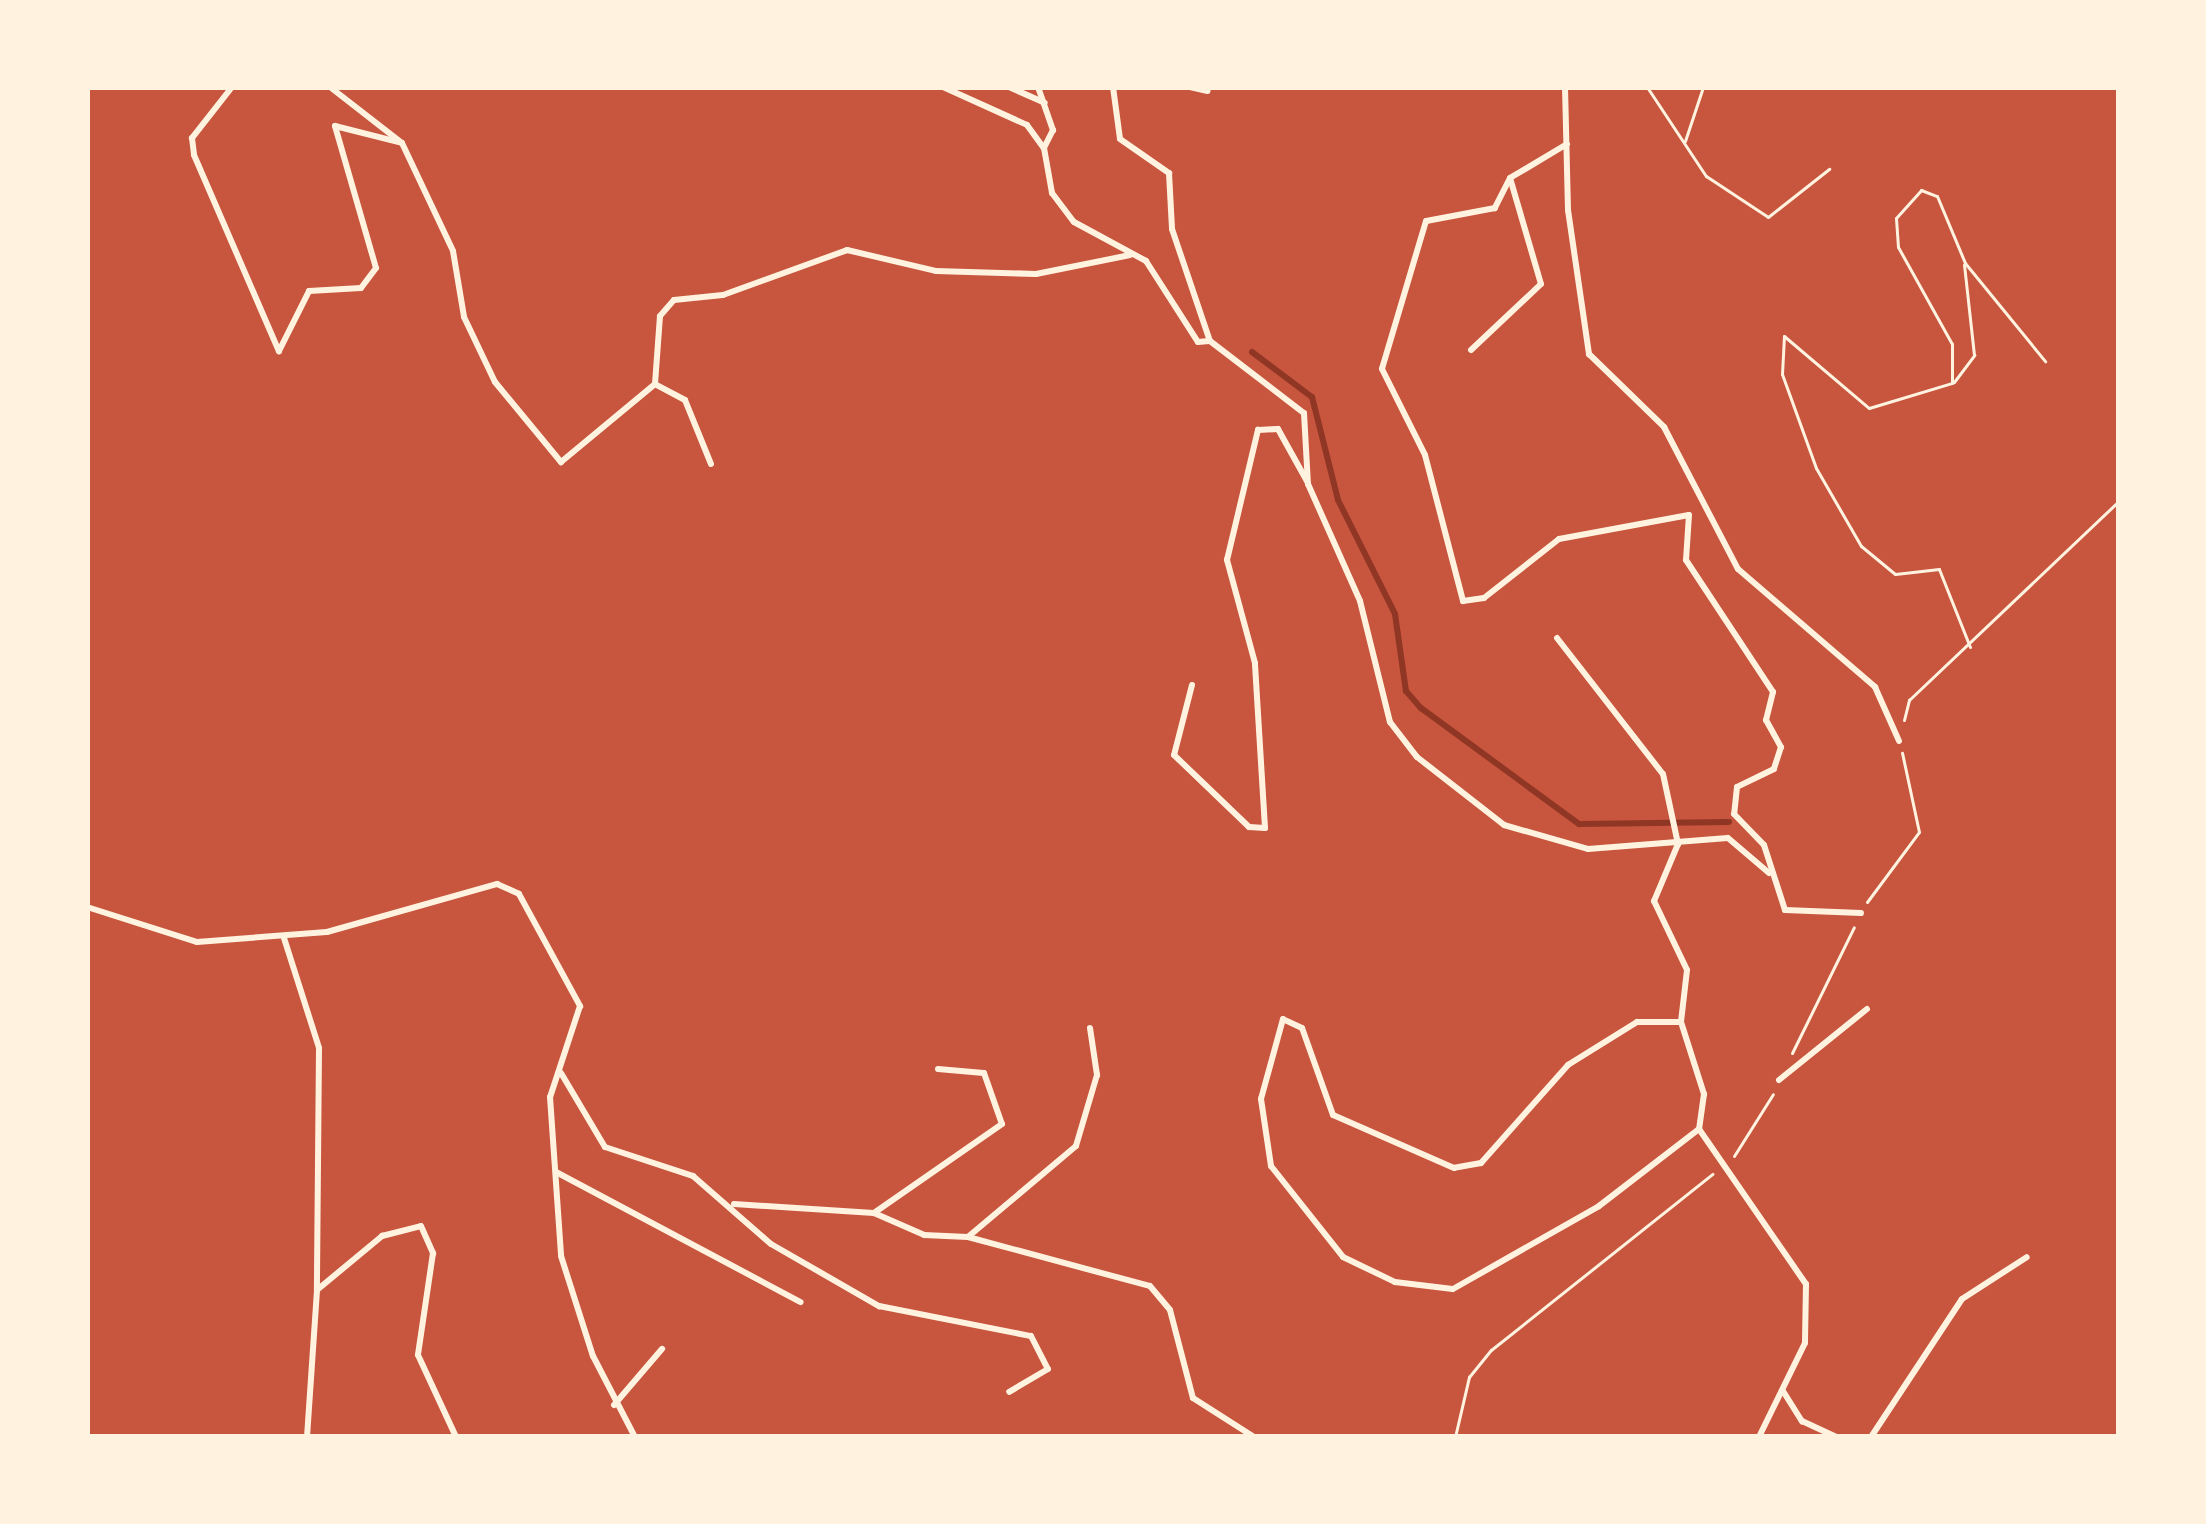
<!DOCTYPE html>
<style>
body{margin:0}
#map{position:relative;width:2206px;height:1524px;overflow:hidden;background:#c8553d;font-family:Arial,sans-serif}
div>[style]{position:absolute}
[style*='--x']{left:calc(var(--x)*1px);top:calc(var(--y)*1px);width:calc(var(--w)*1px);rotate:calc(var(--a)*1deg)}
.stream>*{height:6px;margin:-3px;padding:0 3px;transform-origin:3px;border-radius:3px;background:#8f3625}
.path>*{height:3px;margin:-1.5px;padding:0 1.5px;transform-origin:1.5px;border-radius:1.5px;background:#fff3e0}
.service>*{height:6px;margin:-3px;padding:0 3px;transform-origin:3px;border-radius:3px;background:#fff3e0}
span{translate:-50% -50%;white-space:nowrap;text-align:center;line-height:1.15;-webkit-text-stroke:12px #fff3e0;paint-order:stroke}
.frame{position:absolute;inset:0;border:90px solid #fff3e0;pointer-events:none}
</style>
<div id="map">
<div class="stream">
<i style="--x:1252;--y:352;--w:75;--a:36.9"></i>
<i style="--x:1312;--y:397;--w:106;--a:75.8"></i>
<i style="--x:1338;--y:500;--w:127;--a:63.4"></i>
<i style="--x:1395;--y:614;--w:78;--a:81.9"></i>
<i style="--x:1406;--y:691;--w:23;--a:49"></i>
<i style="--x:1421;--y:708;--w:196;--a:36.3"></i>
<i style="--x:1579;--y:824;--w:150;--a:-0.8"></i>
</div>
<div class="path">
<i style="--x:1647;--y:87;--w:107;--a:56.5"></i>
<i style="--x:1706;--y:176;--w:74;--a:33.5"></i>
<i style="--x:1768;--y:217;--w:78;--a:-38.2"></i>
<i style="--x:1685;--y:141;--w:57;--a:-71.6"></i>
<i style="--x:1954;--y:382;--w:34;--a:-53"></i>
<i style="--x:1974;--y:355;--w:91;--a:-96.3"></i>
<i style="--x:1970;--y:647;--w:84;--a:-111.7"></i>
<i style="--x:1939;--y:569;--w:44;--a:173.5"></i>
<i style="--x:1895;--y:574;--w:44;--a:-140.5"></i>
<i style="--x:1861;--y:546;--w:90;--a:-120"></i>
<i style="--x:1816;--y:468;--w:100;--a:-109.9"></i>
<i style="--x:1782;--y:374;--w:38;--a:-87"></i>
<i style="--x:1784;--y:336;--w:111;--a:40.3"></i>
<i style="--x:1869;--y:408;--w:87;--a:-16.8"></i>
<i style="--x:1952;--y:383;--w:39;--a:-90"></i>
<i style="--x:1952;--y:344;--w:111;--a:-119.1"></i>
<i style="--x:1898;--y:247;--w:29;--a:-94"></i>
<i style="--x:1896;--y:218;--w:38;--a:-48"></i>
<i style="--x:1921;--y:190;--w:17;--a:21"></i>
<i style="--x:1937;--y:196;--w:73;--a:67.3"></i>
<i style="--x:1965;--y:263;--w:127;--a:50.8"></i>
<i style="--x:1904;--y:720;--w:21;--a:-76"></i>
<i style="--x:1909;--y:700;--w:289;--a:-43.5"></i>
<i style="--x:1867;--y:902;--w:87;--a:-53.4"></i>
<i style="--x:1919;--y:832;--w:81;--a:-102.1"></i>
<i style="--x:1792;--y:1053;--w:140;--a:-63.8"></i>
<i style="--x:1734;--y:1156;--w:73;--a:-57.8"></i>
<i style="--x:1455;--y:1437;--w:62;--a:-76.9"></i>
<i style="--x:1469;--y:1377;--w:35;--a:-51"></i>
<i style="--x:1491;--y:1350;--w:283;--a:-38.5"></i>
</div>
<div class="service">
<i style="--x:232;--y:87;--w:65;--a:128.1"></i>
<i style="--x:192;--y:138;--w:17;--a:83"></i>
<i style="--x:194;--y:155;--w:214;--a:66.6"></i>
<i style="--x:279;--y:351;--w:67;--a:-63.4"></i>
<i style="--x:309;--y:291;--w:52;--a:-3.3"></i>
<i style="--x:361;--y:288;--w:25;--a:-53"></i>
<i style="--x:376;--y:268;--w:148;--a:-106.1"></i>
<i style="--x:335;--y:126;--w:69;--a:14.2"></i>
<i style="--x:330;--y:87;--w:91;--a:37.9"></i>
<i style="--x:402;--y:143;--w:119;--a:64.7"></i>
<i style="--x:453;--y:251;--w:67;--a:80.5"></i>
<i style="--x:464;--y:317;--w:72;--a:64.5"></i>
<i style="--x:495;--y:382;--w:104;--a:50.5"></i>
<i style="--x:561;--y:462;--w:122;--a:-39.7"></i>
<i style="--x:943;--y:87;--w:92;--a:24.3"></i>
<i style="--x:1027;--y:125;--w:29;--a:54"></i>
<i style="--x:1009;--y:87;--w:39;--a:24"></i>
<i style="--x:1038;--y:87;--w:46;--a:70.8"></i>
<i style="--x:1053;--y:130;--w:20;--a:117"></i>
<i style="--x:1044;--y:148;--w:46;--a:79.9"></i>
<i style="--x:1052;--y:193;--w:36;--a:53"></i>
<i style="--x:1074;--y:222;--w:82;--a:28.4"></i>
<i style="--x:1146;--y:261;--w:96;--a:57.3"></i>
<i style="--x:1198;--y:342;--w:11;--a:-5"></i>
<i style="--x:1113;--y:87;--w:52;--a:82.3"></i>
<i style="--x:1120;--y:139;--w:60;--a:34.8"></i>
<i style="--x:1169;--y:173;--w:56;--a:86.9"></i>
<i style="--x:1172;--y:229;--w:118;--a:71.3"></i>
<i style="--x:1210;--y:341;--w:118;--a:37.5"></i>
<i style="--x:1304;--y:413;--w:71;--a:86.8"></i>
<i style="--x:1308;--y:484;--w:128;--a:66"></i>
<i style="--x:1360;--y:601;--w:125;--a:76.1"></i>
<i style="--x:1390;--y:722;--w:44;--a:52.4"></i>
<i style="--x:1417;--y:757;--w:110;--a:38"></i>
<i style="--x:1504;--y:825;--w:87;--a:15.9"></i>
<i style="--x:1588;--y:849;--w:140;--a:-4.5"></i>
<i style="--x:1728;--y:838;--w:54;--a:40.5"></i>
<i style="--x:1190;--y:87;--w:18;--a:13"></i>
<i style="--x:1565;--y:87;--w:123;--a:88.6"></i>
<i style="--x:1568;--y:210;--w:146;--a:81.7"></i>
<i style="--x:1589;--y:354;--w:105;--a:44.2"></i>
<i style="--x:1664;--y:427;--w:160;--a:62.5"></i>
<i style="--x:1738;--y:569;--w:181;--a:40.7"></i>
<i style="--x:1875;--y:687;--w:59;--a:66"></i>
<i style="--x:1567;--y:144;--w:66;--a:149.2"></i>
<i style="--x:1510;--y:178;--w:34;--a:117"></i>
<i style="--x:1495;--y:208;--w:70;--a:169.3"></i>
<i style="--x:1426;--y:221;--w:154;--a:106.6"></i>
<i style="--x:1382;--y:369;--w:96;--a:63.4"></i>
<i style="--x:1425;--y:455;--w:151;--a:75.4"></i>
<i style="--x:1463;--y:601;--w:21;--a:-8"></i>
<i style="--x:1484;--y:598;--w:95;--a:-38.2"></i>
<i style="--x:1559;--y:539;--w:132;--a:-10.5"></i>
<i style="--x:1689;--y:515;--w:45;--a:93.8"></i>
<i style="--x:1686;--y:560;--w:158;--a:56.6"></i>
<i style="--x:1773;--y:692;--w:29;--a:104"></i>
<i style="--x:1766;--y:720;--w:31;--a:61"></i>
<i style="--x:1781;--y:747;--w:23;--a:108"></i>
<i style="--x:1774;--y:769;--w:41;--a:154.1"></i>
<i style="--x:1737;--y:787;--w:27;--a:96"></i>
<i style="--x:1734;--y:814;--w:43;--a:45.9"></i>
<i style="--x:1764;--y:845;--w:68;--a:72.1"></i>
<i style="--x:1785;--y:910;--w:76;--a:2.3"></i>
<i style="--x:1471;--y:350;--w:96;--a:-43.3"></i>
<i style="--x:1541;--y:284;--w:110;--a:-106.3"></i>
<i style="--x:711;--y:464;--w:69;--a:-112.1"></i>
<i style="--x:685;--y:400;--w:34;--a:-152"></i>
<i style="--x:655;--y:384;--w:68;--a:-85.8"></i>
<i style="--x:660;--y:316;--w:21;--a:-49"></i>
<i style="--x:674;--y:300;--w:49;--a:-5.8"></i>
<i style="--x:723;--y:295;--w:132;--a:-19.9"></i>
<i style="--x:847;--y:250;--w:91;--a:13.3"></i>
<i style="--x:936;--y:271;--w:100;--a:1.7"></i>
<i style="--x:1036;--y:274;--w:96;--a:-11.4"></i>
<i style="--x:1557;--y:638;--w:172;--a:52.1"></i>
<i style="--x:1663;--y:774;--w:72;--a:77.9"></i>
<i style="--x:1678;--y:844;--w:62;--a:112.8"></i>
<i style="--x:1654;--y:901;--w:76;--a:64.4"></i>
<i style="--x:1687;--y:970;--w:52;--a:96.6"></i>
<i style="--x:1681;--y:1022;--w:76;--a:72.3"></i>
<i style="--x:1704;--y:1094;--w:35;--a:98"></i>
<i style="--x:1699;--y:1129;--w:188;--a:55.4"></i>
<i style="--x:1806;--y:1284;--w:59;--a:91"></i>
<i style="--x:1805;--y:1343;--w:105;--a:116.1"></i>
<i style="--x:1192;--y:685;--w:72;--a:104.4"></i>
<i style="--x:1174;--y:755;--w:104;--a:43.8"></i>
<i style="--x:1249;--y:827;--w:16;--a:4"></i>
<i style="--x:1265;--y:828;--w:165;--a:-93.5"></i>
<i style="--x:1255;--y:663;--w:107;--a:-105.2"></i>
<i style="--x:1227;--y:560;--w:134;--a:-76.6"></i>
<i style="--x:1258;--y:430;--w:20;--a:-3"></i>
<i style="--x:1278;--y:429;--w:60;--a:60.9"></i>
<i style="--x:87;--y:907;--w:115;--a:17.7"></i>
<i style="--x:197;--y:942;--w:130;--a:-4.4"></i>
<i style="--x:327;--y:932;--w:177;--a:-15.8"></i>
<i style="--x:497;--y:884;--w:24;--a:24"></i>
<i style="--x:519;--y:894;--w:128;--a:61.4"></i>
<i style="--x:580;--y:1006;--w:96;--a:108.2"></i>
<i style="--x:550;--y:1097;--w:159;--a:86"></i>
<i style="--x:561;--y:1256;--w:105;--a:72.3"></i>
<i style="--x:593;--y:1356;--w:91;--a:62.6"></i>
<i style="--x:284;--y:938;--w:115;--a:72.3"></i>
<i style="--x:319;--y:1048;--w:242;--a:90.5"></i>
<i style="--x:317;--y:1290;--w:85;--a:-39.7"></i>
<i style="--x:382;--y:1236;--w:40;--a:-14.4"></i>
<i style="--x:421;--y:1226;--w:30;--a:66"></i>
<i style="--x:433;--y:1253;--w:103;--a:98.4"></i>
<i style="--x:418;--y:1355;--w:90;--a:65.1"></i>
<i style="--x:1681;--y:1022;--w:44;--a:180"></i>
<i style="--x:1637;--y:1022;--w:81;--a:148.1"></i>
<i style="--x:1568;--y:1065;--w:131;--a:131.6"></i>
<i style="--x:1481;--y:1163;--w:27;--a:170"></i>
<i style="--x:1454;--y:1168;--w:132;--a:-156.3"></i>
<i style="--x:1333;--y:1115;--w:92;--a:-109.6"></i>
<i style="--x:1302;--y:1028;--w:21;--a:-155"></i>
<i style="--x:1283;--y:1019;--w:83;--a:105.4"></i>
<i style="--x:1261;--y:1099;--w:68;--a:81.5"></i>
<i style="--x:1271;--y:1166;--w:116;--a:51.6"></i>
<i style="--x:1343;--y:1257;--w:58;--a:25.7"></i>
<i style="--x:1395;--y:1282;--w:58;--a:6.9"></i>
<i style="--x:1453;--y:1289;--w:168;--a:-29.6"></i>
<i style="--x:1599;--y:1206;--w:126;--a:-37.6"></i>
<i style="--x:1090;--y:1028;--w:48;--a:81.5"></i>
<i style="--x:1097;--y:1075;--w:74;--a:106.5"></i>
<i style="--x:1076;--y:1146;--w:141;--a:139.9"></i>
<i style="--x:968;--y:1237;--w:188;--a:15.1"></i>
<i style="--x:1150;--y:1286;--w:31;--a:50"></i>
<i style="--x:1170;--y:1310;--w:91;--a:75.4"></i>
<i style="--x:1193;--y:1398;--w:72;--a:32.6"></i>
<i style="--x:938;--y:1069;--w:46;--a:5"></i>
<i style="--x:984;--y:1073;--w:54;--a:70.6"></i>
<i style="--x:1002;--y:1124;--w:156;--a:145.2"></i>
<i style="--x:874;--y:1213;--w:55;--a:23.7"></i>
<i style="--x:924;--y:1235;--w:44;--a:2.6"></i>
<i style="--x:561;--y:1073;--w:86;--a:59.3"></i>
<i style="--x:605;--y:1147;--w:93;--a:18.2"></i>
<i style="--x:693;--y:1176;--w:103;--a:41.1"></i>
<i style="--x:771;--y:1244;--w:125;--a:29.9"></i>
<i style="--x:879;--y:1306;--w:155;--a:11.2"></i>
<i style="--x:1031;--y:1336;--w:37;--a:63"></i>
<i style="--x:1048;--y:1369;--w:45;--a:149.5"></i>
<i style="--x:1779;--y:1080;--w:113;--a:-38.9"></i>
<i style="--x:556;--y:1172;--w:277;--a:28"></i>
<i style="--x:734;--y:1204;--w:140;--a:3.7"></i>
<i style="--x:1783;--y:1391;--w:36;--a:58"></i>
<i style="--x:1802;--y:1421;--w:38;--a:25"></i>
<i style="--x:614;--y:1405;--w:74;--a:-49.4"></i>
<i style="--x:307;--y:1437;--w:147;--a:-86.1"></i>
<i style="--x:1871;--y:1437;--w:165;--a:-56.6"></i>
<i style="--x:1962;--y:1299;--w:77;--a:-32.9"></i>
</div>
<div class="frame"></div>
</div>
